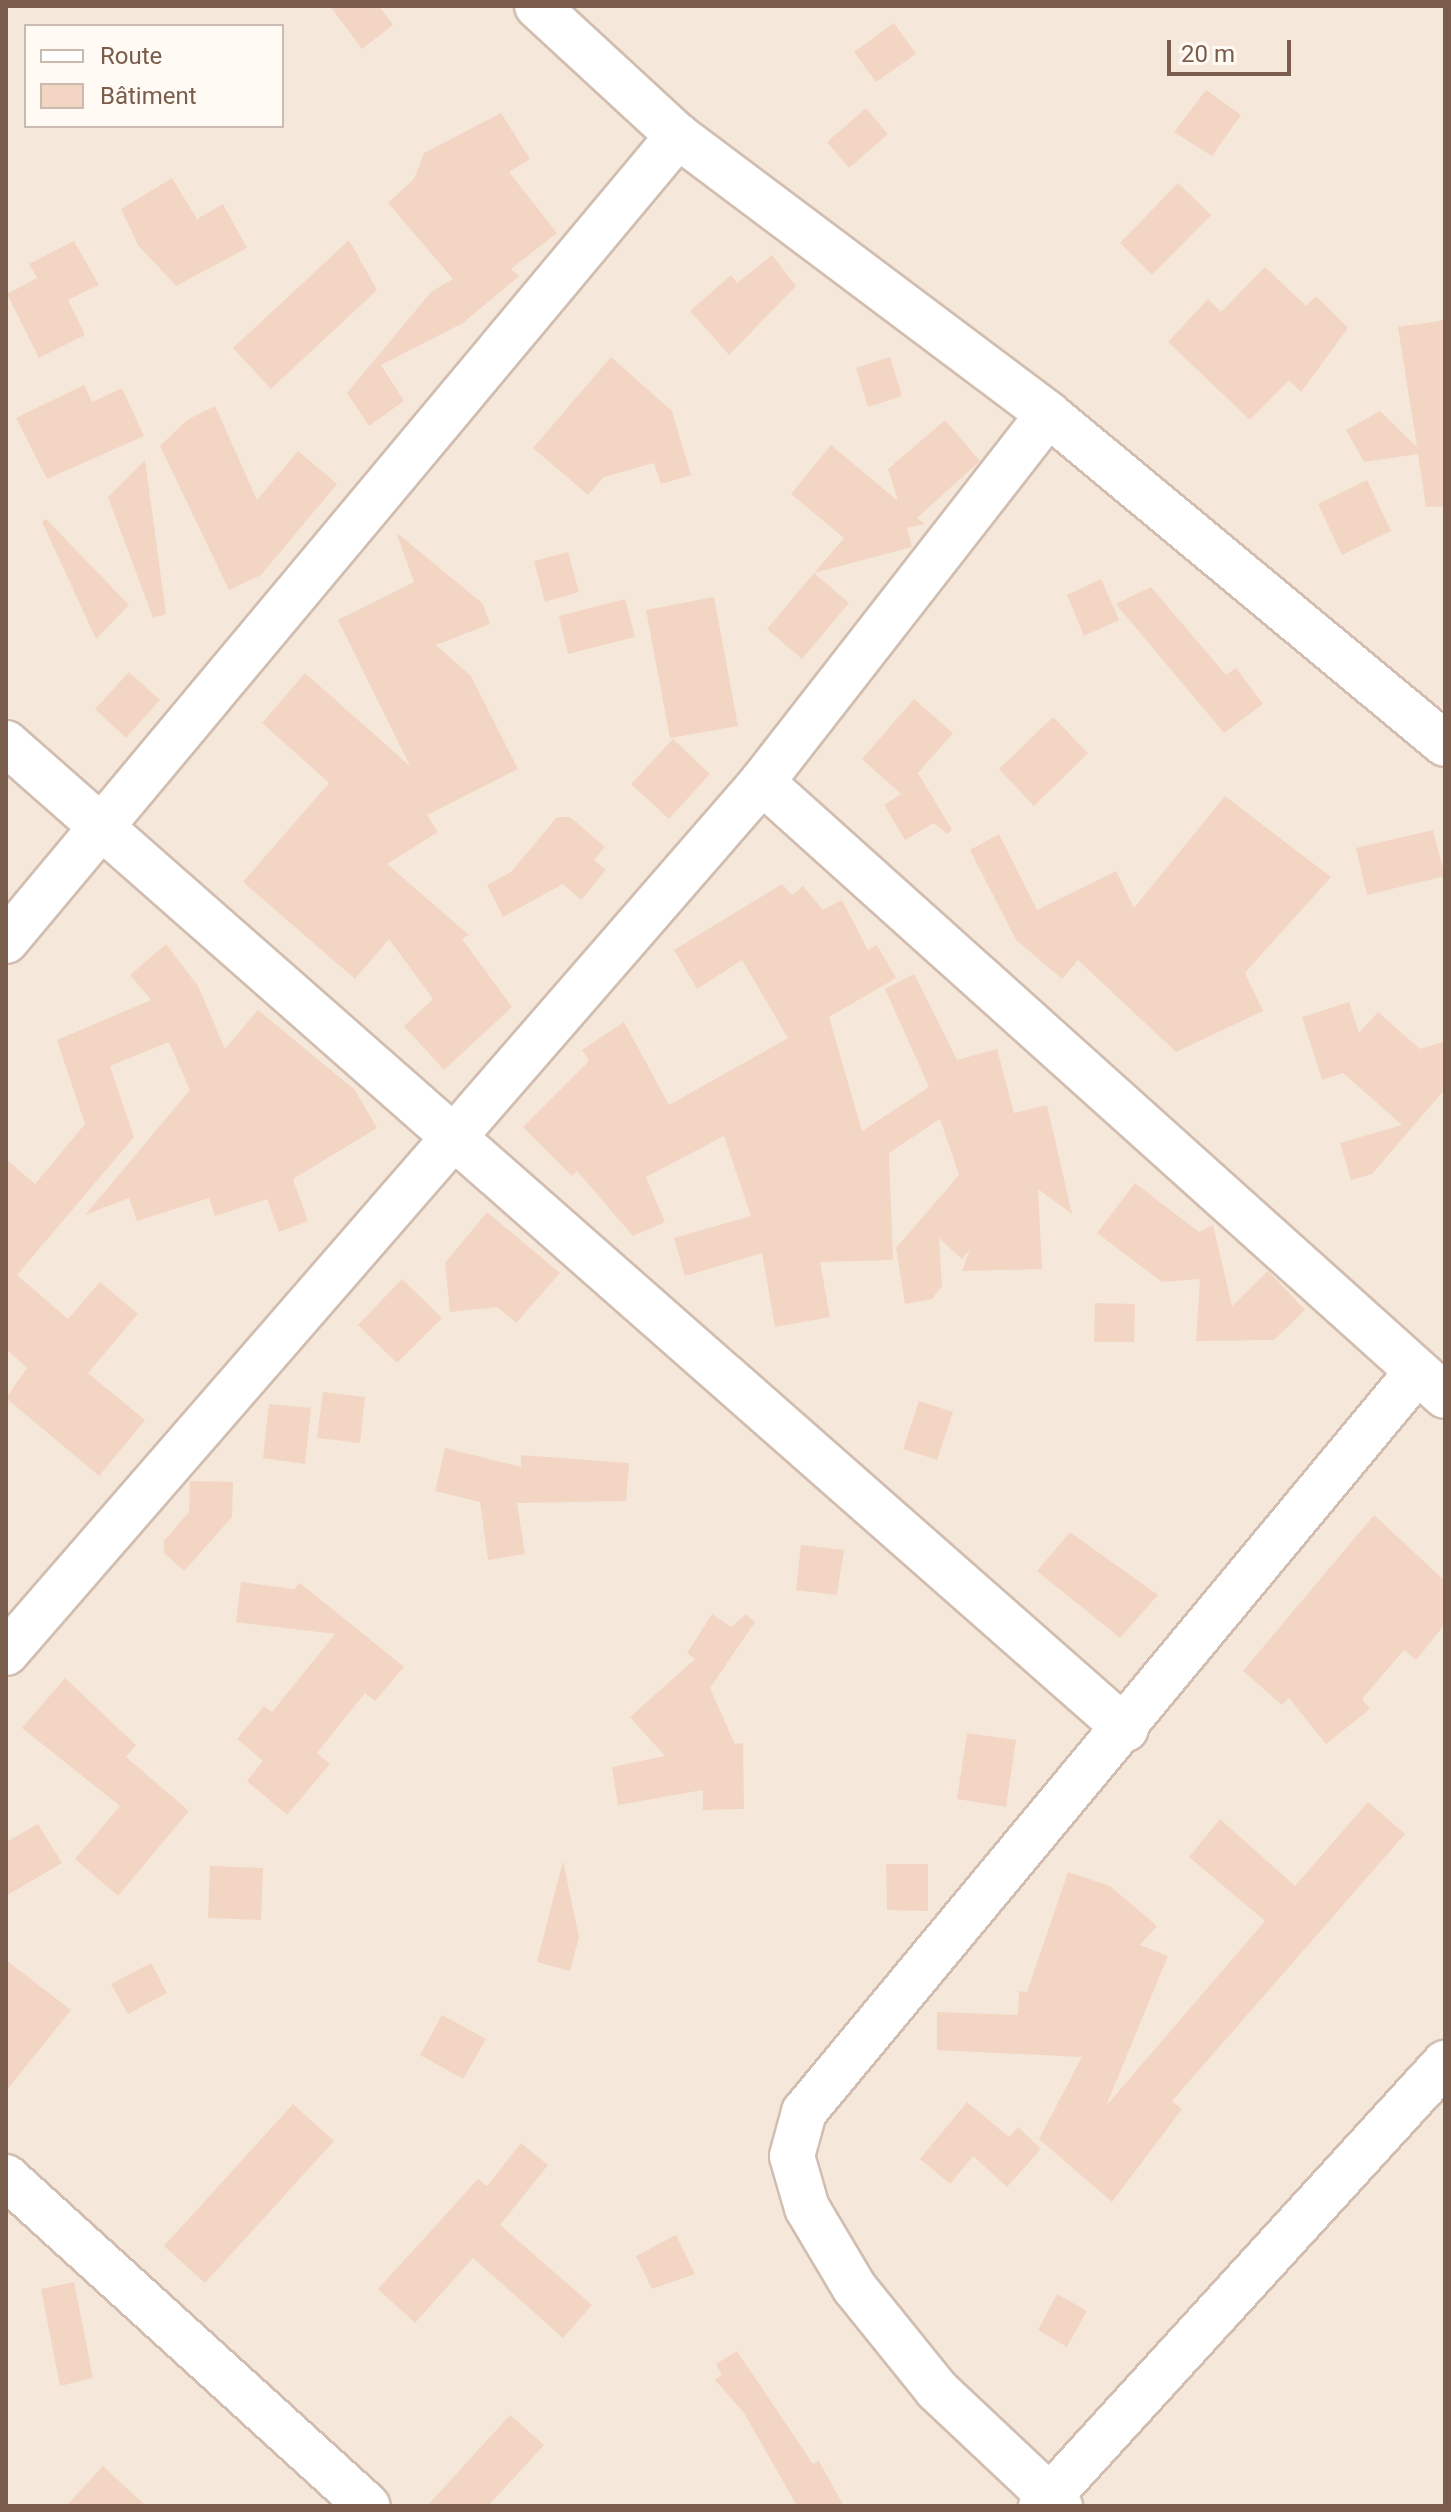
<!DOCTYPE html>
<meta charset="utf-8">
<style>
body{margin:0}
#map{position:relative;width:1451px;height:2512px;overflow:hidden;background:#fdf6ec;font-family:Roboto,sans-serif}
div>[style]{position:absolute}
[style*='--x']{left:calc(var(--x)*1px);top:calc(var(--y)*1px);width:calc(var(--w)*1px);rotate:calc(var(--a)*1deg)}
.residential>*{inset:0;background:#f5e8da}
.building>*{inset:0;background:#f3d5c3}
.roads{filter:drop-shadow(2px 0 #d1beb0) drop-shadow(-2px 0 #d1beb0) drop-shadow(0 2px #d1beb0) drop-shadow(0 -2px #d1beb0)}
.minor>*{height:44px;margin:-22px;padding:0 22px;transform-origin:22px;border-radius:22px;background:#fff}
span{translate:-50% -50%;white-space:nowrap;text-align:center;line-height:1.15;-webkit-text-stroke:6px #fffaf3;paint-order:stroke}
.frame{position:absolute;inset:0;border:8px solid #7a5c4d;pointer-events:none}
.legend{position:absolute;left:24px;top:24px;width:260px;height:104px;box-sizing:border-box;background:#fffaf3;border:2px solid #cabbb1;margin:0;padding:10px 14px;list-style:none;font-size:24px;color:#7a5c4d}
.legend li{display:flex;align-items:center;gap:16px;height:40px}
.legend b{width:40px;border:2px solid #cabbb1}
.scale{position:absolute;left:1167px;top:40px;width:124px;height:36px;box-sizing:border-box;border:4px solid #7a5c4d;border-top:0;padding-left:10px;font-size:24px;line-height:28px;white-space:nowrap;color:#7a5c4d;-webkit-text-stroke:6px #fffaf3;paint-order:stroke}
</style>
<div id="map">
<div class="residential">
<i style="clip-path:polygon(evenodd,6px 6px,1445px 6px,1445px 2506px,6px 2506px,6px 6px,26px 26px,282px 26px,282px 126px,26px 126px,26px 26px)"></i>
</div>
<div class="building">
<i style="clip-path:polygon(330px 6px,379px 6px,393px 25px,362px 49px)"></i>
<i style="clip-path:polygon(894px 23px,916px 54px,876px 82px,854px 52px)"></i>
<i style="clip-path:polygon(1206px 90px,1241px 115px,1212px 156px,1174px 132px)"></i>
<i style="clip-path:polygon(866px 108px,888px 134px,849px 168px,827px 142px)"></i>
<i style="clip-path:polygon(501px 113px,530px 159px,509px 172px,557px 233px,511px 269px,519px 276px,463px 323px,381px 365px,404px 401px,369px 426px,347px 393px,431px 292px,453px 279px,388px 203px,414px 179px,424px 153px)"></i>
<i style="clip-path:polygon(172px 178px,197px 219px,223px 204px,247px 248px,176px 286px,138px 245px,121px 209px)"></i>
<i style="clip-path:polygon(1178px 183px,1211px 215px,1152px 275px,1120px 243px)"></i>
<i style="clip-path:polygon(349px 240px,377px 290px,271px 389px,233px 348px)"></i>
<i style="clip-path:polygon(74px 241px,99px 285px,68px 300px,85px 335px,39px 358px,7px 294px,37px 278px,29px 264px)"></i>
<i style="clip-path:polygon(772px 255px,796px 286px,729px 355px,690px 311px,731px 275px,737px 283px)"></i>
<i style="clip-path:polygon(1265px 267px,1306px 306px,1316px 296px,1348px 328px,1301px 392px,1289px 380px,1250px 420px,1168px 342px,1208px 299px,1221px 312px)"></i>
<i style="clip-path:polygon(1445px 320px,1445px 506px,1426px 507px,1418px 454px,1364px 462px,1346px 430px,1380px 411px,1417px 447px,1398px 327px)"></i>
<i style="clip-path:polygon(611px 357px,672px 411px,691px 475px,661px 484px,654px 463px,604px 477px,588px 495px,533px 448px)"></i>
<i style="clip-path:polygon(890px 357px,902px 396px,868px 407px,856px 368px)"></i>
<i style="clip-path:polygon(84px 385px,92px 402px,122px 388px,144px 436px,47px 479px,16px 418px)"></i>
<i style="clip-path:polygon(215px 406px,257px 500px,298px 451px,337px 484px,261px 575px,229px 590px,160px 446px,187px 420px)"></i>
<i style="clip-path:polygon(945px 420px,980px 461px,917px 518px,925px 524px,907px 528px,912px 547px,814px 573px,844px 538px,791px 494px,831px 445px,898px 501px,888px 469px)"></i>
<i style="clip-path:polygon(145px 460px,166px 614px,153px 618px,108px 497px)"></i>
<i style="clip-path:polygon(1367px 480px,1391px 531px,1342px 555px,1318px 504px)"></i>
<i style="clip-path:polygon(46px 519px,129px 605px,96px 639px,42px 522px)"></i>
<i style="clip-path:polygon(396px 532px,483px 604px,490px 624px,436px 645px,471px 676px,518px 769px,427px 815px,438px 832px,387px 864px,469px 935px,462px 939px,512px 1007px,444px 1070px,404px 1026px,433px 999px,389px 939px,355px 979px,243px 882px,329px 783px,262px 723px,305px 673px,410px 766px,338px 620px,414px 582px)"></i>
<i style="clip-path:polygon(568px 552px,579px 592px,545px 602px,534px 561px)"></i>
<i style="clip-path:polygon(814px 573px,849px 603px,802px 659px,767px 629px)"></i>
<i style="clip-path:polygon(1101px 579px,1119px 620px,1084px 636px,1067px 595px)"></i>
<i style="clip-path:polygon(1151px 587px,1226px 675px,1236px 668px,1263px 704px,1224px 733px,1116px 604px)"></i>
<i style="clip-path:polygon(714px 597px,738px 726px,670px 738px,646px 610px)"></i>
<i style="clip-path:polygon(625px 599px,635px 637px,568px 654px,559px 616px)"></i>
<i style="clip-path:polygon(129px 672px,160px 700px,126px 738px,95px 709px)"></i>
<i style="clip-path:polygon(914px 699px,953px 733px,918px 773px,952px 830px,947px 834px,934px 823px,905px 840px,884px 805px,901px 794px,862px 759px)"></i>
<i style="clip-path:polygon(1053px 717px,1088px 753px,1034px 806px,999px 769px)"></i>
<i style="clip-path:polygon(673px 739px,710px 774px,669px 819px,631px 784px)"></i>
<i style="clip-path:polygon(1225px 796px,1331px 877px,1245px 973px,1263px 1011px,1176px 1052px,1078px 960px,1062px 979px,1016px 940px,970px 850px,999px 834px,1037px 910px,1116px 871px,1134px 908px)"></i>
<i style="clip-path:polygon(557px 817px,570px 817px,605px 847px,594px 860px,606px 870px,581px 900px,563px 884px,503px 917px,487px 885px,511px 872px)"></i>
<i style="clip-path:polygon(1433px 830px,1445px 876px,1367px 895px,1356px 848px)"></i>
<i style="clip-path:polygon(782px 884px,792px 895px,803px 886px,823px 910px,842px 900px,868px 950px,877px 945px,896px 978px,829px 1017px,862px 1131px,929px 1087px,885px 989px,914px 974px,957px 1060px,997px 1049px,1014px 1113px,1047px 1105px,1072px 1214px,1038px 1189px,1042px 1269px,962px 1271px,970px 1249px,962px 1259px,939px 1238px,942px 1286px,932px 1299px,905px 1304px,896px 1248px,959px 1175px,940px 1119px,889px 1153px,893px 1260px,820px 1262px,830px 1317px,775px 1327px,762px 1253px,685px 1276px,674px 1238px,751px 1216px,724px 1136px,646px 1177px,665px 1222px,633px 1236px,577px 1171px,572px 1176px,523px 1127px,589px 1061px,582px 1050px,624px 1022px,669px 1105px,788px 1038px,742px 960px,697px 989px,674px 950px)"></i>
<i style="clip-path:polygon(166px 944px,198px 986px,225px 1049px,258px 1010px,355px 1090px,377px 1128px,293px 1179px,308px 1221px,279px 1232px,267px 1199px,215px 1216px,209px 1198px,137px 1221px,129px 1198px,85px 1215px,190px 1090px,169px 1042px,110px 1066px,134px 1137px,17px 1275px,68px 1319px,100px 1282px,138px 1314px,88px 1373px,145px 1420px,99px 1476px,6px 1398px,27px 1368px,6px 1349px,6px 1159px,35px 1184px,85px 1124px,57px 1040px,151px 1000px,130px 975px)"></i>
<i style="clip-path:polygon(1349px 1002px,1359px 1033px,1378px 1012px,1420px 1049px,1445px 1041px,1445px 1089px,1372px 1174px,1351px 1180px,1340px 1143px,1402px 1125px,1343px 1073px,1322px 1080px,1302px 1017px)"></i>
<i style="clip-path:polygon(1135px 1183px,1199px 1232px,1213px 1225px,1232px 1306px,1268px 1271px,1305px 1310px,1274px 1340px,1196px 1341px,1200px 1279px,1162px 1282px,1097px 1233px)"></i>
<i style="clip-path:polygon(487px 1212px,560px 1273px,516px 1323px,497px 1307px,450px 1312px,445px 1263px)"></i>
<i style="clip-path:polygon(402px 1279px,442px 1318px,397px 1363px,358px 1325px)"></i>
<i style="clip-path:polygon(1095px 1303px,1135px 1304px,1134px 1342px,1094px 1342px)"></i>
<i style="clip-path:polygon(323px 1392px,365px 1397px,360px 1443px,317px 1438px)"></i>
<i style="clip-path:polygon(919px 1401px,953px 1412px,937px 1460px,903px 1449px)"></i>
<i style="clip-path:polygon(269px 1404px,311px 1408px,305px 1464px,263px 1458px)"></i>
<i style="clip-path:polygon(445px 1448px,521px 1467px,521px 1455px,629px 1463px,626px 1501px,517px 1503px,525px 1554px,488px 1560px,480px 1502px,435px 1491px)"></i>
<i style="clip-path:polygon(190px 1481px,233px 1482px,232px 1517px,184px 1571px,164px 1553px,164px 1541px,189px 1512px)"></i>
<i style="clip-path:polygon(1374px 1515px,1445px 1581px,1445px 1624px,1416px 1660px,1404px 1650px,1362px 1699px,1370px 1709px,1326px 1744px,1289px 1698px,1282px 1705px,1243px 1671px)"></i>
<i style="clip-path:polygon(1070px 1532px,1158px 1595px,1120px 1638px,1037px 1571px)"></i>
<i style="clip-path:polygon(801px 1545px,844px 1550px,837px 1595px,796px 1590px)"></i>
<i style="clip-path:polygon(241px 1582px,294px 1589px,300px 1583px,404px 1667px,375px 1701px,365px 1693px,317px 1753px,330px 1764px,287px 1815px,247px 1781px,263px 1761px,237px 1739px,264px 1706px,272px 1712px,335px 1634px,236px 1622px)"></i>
<i style="clip-path:polygon(712px 1614px,731px 1627px,746px 1614px,755px 1622px,710px 1688px,735px 1744px,743px 1743px,744px 1809px,703px 1810px,703px 1790px,618px 1805px,612px 1767px,665px 1756px,630px 1717px,695px 1659px,687px 1653px)"></i>
<i style="clip-path:polygon(65px 1678px,136px 1745px,126px 1757px,189px 1811px,118px 1896px,75px 1859px,120px 1806px,22px 1728px)"></i>
<i style="clip-path:polygon(967px 1733px,1016px 1740px,1006px 1807px,957px 1799px)"></i>
<i style="clip-path:polygon(1368px 1802px,1405px 1834px,1172px 2101px,1182px 2109px,1112px 2202px,1039px 2139px,1082px 2057px,937px 2050px,937px 2012px,1018px 2015px,1019px 1991px,1027px 1992px,1068px 1872px,1110px 1886px,1157px 1926px,1140px 1945px,1168px 1956px,1106px 2106px,1265px 1921px,1189px 1857px,1220px 1819px,1295px 1886px)"></i>
<i style="clip-path:polygon(38px 1824px,62px 1863px,6px 1896px,6px 1842px)"></i>
<i style="clip-path:polygon(563px 1861px,579px 1937px,570px 1971px,537px 1962px)"></i>
<i style="clip-path:polygon(886px 1864px,928px 1864px,928px 1911px,887px 1910px)"></i>
<i style="clip-path:polygon(210px 1866px,263px 1868px,261px 1920px,208px 1918px)"></i>
<i style="clip-path:polygon(6px 1960px,71px 2010px,6px 2091px)"></i>
<i style="clip-path:polygon(151px 1963px,167px 1993px,128px 2014px,111px 1984px)"></i>
<i style="clip-path:polygon(442px 2015px,486px 2039px,463px 2079px,420px 2055px)"></i>
<i style="clip-path:polygon(967px 2102px,1009px 2137px,1018px 2127px,1041px 2149px,1007px 2187px,973px 2156px,950px 2184px,920px 2159px)"></i>
<i style="clip-path:polygon(293px 2104px,334px 2141px,205px 2283px,164px 2246px)"></i>
<i style="clip-path:polygon(521px 2143px,548px 2165px,500px 2225px,592px 2305px,563px 2338px,473px 2258px,415px 2323px,378px 2289px,478px 2179px,487px 2186px)"></i>
<i style="clip-path:polygon(676px 2235px,695px 2274px,652px 2289px,636px 2256px)"></i>
<i style="clip-path:polygon(74px 2282px,93px 2378px,60px 2386px,41px 2289px)"></i>
<i style="clip-path:polygon(1057px 2294px,1087px 2311px,1067px 2347px,1038px 2330px)"></i>
<i style="clip-path:polygon(737px 2351px,813px 2464px,819px 2461px,844px 2506px,797px 2506px,744px 2413px,715px 2380px,722px 2375px,716px 2364px)"></i>
<i style="clip-path:polygon(510px 2415px,544px 2445px,488px 2506px,427px 2506px)"></i>
<i style="clip-path:polygon(103px 2466px,146px 2506px,66px 2506px)"></i>
</div>
<div class="roads">
<div class="minor">
<i style="--x:537;--y:6;--w:192;--a:42.7"></i>
<i style="--x:678;--y:136;--w:463;--a:36.9"></i>
<i style="--x:1048;--y:414;--w:516;--a:39.73"></i>
<i style="--x:6;--y:743;--w:1492;--a:41.36"></i>
<i style="--x:762;--y:782;--w:918;--a:41.95"></i>
<i style="--x:6;--y:941;--w:1049;--a:-50.15"></i>
<i style="--x:6;--y:1653;--w:1153;--a:-49.04"></i>
<i style="--x:762;--y:782;--w:466;--a:-52.1"></i>
<i style="--x:6;--y:2177;--w:489;--a:42.3"></i>
<i style="--x:1041;--y:2506;--w:600;--a:-47.64"></i>
<i style="--x:1060;--y:2506;--w:169;--a:-136.7"></i>
<i style="--x:937;--y:2390;--w:132;--a:-128.9"></i>
<i style="--x:854;--y:2287;--w:92;--a:-120.7"></i>
<i style="--x:807;--y:2208;--w:54;--a:-106.1"></i>
<i style="--x:792;--y:2156;--w:46;--a:-74.7"></i>
<i style="--x:804;--y:2112;--w:961;--a:-50.36"></i>
</div>
</div>
<div class="frame"></div>
<ul class="legend">
<li><b style="height:10px;background:#fff"></b>Route</li>
<li><b style="height:22px;background:#f3d5c3"></b>Bâtiment</li>
</ul>
<div class="scale">20 m</div>
</div>
